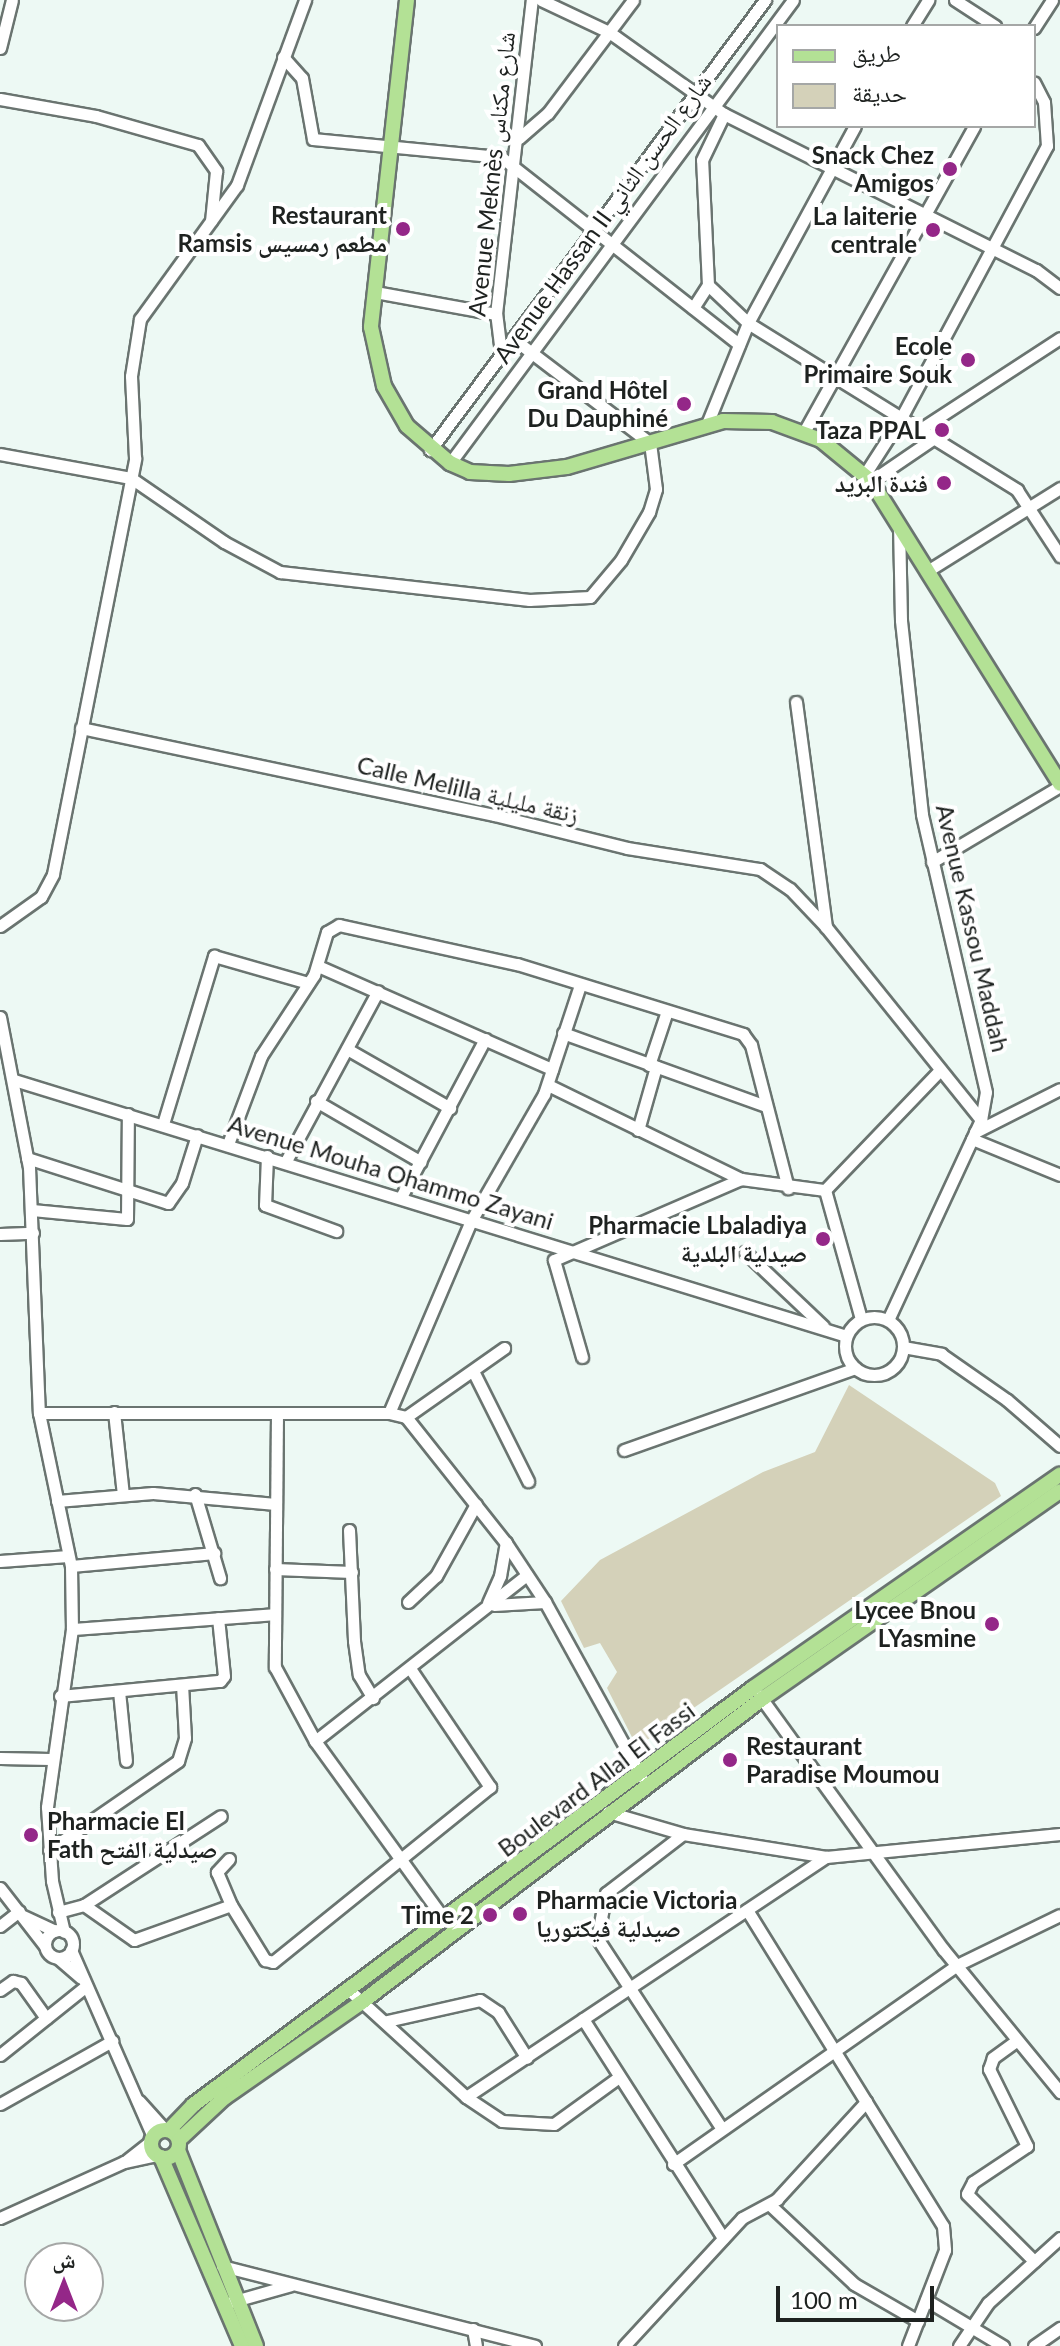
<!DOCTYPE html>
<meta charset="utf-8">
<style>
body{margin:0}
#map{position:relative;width:1060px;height:2346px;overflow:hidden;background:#edf9f4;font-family:Lato,"Noto Naskh Arabic",sans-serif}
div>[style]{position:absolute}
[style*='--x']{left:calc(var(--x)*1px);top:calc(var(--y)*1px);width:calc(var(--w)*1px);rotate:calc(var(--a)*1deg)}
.green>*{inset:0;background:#d4d1b9}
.roads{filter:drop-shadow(2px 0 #6a7470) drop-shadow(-2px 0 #6a7470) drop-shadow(0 2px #6a7470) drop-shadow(0 -2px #6a7470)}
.minor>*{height:11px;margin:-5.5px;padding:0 5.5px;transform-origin:5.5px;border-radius:5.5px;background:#fff}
.minor>.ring{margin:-5.5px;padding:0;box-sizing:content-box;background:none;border:11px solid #fff;border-radius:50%}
.major>*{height:14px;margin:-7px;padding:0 7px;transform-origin:7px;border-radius:7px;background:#b3e195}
.major>.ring{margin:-7px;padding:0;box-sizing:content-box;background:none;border:14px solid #b3e195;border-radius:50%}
.dots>*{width:22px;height:22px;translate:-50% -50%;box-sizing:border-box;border:4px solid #fff;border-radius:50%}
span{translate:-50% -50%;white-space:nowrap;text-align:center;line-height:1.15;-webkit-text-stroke:8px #fff;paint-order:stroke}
.poi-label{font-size:24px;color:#1e2220;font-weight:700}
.right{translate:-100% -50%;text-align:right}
.left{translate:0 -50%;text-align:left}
.street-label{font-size:24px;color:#1e2220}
.legend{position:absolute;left:776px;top:24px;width:260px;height:104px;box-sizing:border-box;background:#fff;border:2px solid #a5a7a6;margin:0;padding:10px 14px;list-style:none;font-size:24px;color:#1e2220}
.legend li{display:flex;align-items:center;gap:16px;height:40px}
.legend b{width:40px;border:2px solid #a5a7a6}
.north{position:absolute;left:24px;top:2242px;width:80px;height:80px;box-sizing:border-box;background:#fff;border:2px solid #a5a7a6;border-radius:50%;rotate:0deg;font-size:22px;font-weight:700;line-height:32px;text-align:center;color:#1e2220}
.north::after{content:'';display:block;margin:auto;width:28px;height:36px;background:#942788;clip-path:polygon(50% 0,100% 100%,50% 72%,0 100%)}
.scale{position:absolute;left:776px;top:2286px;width:158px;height:36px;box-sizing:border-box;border:4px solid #1e2220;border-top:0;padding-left:10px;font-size:24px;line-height:28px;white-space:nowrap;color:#1e2220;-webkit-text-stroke:6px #fff;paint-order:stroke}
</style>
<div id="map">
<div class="green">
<i style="clip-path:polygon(849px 1385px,995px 1483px,1001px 1496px,637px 1747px,607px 1688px,617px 1672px,600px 1643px,584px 1648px,561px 1601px,600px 1560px,763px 1472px,815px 1452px)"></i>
</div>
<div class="roads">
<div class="minor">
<i style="--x:541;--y:0;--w:75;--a:25.2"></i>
<i style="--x:609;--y:32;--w:141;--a:35.5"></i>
<i style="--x:724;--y:114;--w:349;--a:26.6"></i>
<i style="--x:1036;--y:270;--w:30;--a:37"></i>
<i style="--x:955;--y:0;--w:48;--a:33"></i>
<i style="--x:912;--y:26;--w:31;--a:-58"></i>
<i style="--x:1034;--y:28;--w:33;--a:-57"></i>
<i style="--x:0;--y:48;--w:49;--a:-76"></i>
<i style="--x:283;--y:57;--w:28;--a:48"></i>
<i style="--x:302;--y:78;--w:62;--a:79.8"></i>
<i style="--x:313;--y:139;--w:189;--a:5.5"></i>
<i style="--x:501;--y:157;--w:303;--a:38.2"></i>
<i style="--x:0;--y:99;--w:97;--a:10"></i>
<i style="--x:96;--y:116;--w:106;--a:15.9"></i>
<i style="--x:198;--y:145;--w:32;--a:55"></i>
<i style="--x:216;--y:171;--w:50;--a:95.7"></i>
<i style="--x:519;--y:138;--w:38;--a:-41"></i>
<i style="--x:548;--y:113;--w:141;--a:-53"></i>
<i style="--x:708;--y:285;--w:55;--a:43.5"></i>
<i style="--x:748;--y:323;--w:317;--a:31.8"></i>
<i style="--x:1017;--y:490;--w:79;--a:56.9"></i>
<i style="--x:708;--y:285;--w:125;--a:-92.7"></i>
<i style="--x:702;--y:160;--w:51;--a:-64.4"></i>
<i style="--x:375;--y:292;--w:123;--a:10.3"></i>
<i style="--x:693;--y:308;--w:27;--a:-57"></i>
<i style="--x:501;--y:353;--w:39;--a:-97"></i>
<i style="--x:496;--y:314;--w:316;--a:-83.5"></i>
<i style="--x:707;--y:424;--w:109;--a:-67.9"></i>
<i style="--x:748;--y:323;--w:224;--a:-61.5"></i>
<i style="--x:919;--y:430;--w:168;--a:-33.1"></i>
<i style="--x:804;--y:432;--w:350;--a:-60.9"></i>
<i style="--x:430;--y:450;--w:561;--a:-53.33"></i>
<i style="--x:0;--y:454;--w:133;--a:10.4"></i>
<i style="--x:131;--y:478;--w:113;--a:34.5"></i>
<i style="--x:224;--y:542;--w:64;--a:28.2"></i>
<i style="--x:280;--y:572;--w:251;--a:6.4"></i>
<i style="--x:529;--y:600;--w:61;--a:-2.8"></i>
<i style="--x:590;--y:597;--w:48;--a:-50"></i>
<i style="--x:621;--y:560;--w:56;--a:-59.7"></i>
<i style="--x:649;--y:512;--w:24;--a:-73"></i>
<i style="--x:656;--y:489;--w:46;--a:-97.4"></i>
<i style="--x:650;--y:443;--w:173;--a:-142.7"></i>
<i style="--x:450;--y:463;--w:576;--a:-53.47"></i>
<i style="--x:865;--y:474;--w:67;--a:-57.3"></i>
<i style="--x:901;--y:418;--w:309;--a:-61.8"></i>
<i style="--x:1047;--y:146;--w:44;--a:-93.9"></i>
<i style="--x:1044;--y:102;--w:22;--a:-117"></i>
<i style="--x:871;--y:481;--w:73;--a:-34.3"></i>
<i style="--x:929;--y:570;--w:155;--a:-32"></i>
<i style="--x:796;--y:702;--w:227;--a:82.4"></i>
<i style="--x:826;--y:927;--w:248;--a:51.2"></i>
<i style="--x:81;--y:728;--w:422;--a:11.9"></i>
<i style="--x:494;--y:815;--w:137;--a:13.9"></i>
<i style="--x:627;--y:848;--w:135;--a:9"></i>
<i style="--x:760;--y:869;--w:36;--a:34"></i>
<i style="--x:790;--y:889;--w:52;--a:46.5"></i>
<i style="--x:932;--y:862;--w:149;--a:-30.7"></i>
<i style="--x:0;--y:926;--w:50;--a:-35.3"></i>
<i style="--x:41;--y:897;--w:26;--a:-62"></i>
<i style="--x:53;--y:874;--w:424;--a:-78.8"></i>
<i style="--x:135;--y:458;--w:82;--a:-92.8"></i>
<i style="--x:131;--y:376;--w:58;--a:-81"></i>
<i style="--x:140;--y:319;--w:165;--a:-54.1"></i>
<i style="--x:237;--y:185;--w:197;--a:-69.8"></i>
<i style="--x:318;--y:966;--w:256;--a:23.8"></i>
<i style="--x:0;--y:1017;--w:153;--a:79.1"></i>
<i style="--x:29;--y:1167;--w:246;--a:87.7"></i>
<i style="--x:39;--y:1413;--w:156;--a:78.2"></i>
<i style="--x:71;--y:1566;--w:63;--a:89.1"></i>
<i style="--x:72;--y:1629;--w:180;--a:98"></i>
<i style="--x:47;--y:1807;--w:74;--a:86.1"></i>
<i style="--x:52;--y:1881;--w:52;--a:76.8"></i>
<i style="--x:563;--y:1033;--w:216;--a:19.8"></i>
<i style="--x:347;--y:1049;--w:119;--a:29.8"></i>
<i style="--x:649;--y:1065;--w:57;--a:-71.6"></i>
<i style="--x:14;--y:1080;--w:870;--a:17.1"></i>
<i style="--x:548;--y:1085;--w:215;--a:26"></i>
<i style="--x:741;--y:1179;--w:85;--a:7.5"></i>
<i style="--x:825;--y:1190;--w:163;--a:-46.2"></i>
<i style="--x:316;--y:1101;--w:121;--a:30.2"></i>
<i style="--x:163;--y:1124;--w:176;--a:-73.1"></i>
<i style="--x:214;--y:956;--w:98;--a:16"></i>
<i style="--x:638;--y:1130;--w:66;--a:-74.1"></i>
<i style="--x:975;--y:1132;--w:95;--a:-26.8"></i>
<i style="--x:972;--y:1139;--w:95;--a:22.2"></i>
<i style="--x:228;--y:1144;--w:94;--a:-69.4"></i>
<i style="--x:261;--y:1056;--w:97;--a:-56.8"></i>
<i style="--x:314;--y:975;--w:45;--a:-73.2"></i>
<i style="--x:327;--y:932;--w:14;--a:-30"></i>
<i style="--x:339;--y:925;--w:182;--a:12.4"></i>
<i style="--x:517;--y:964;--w:237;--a:17.2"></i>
<i style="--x:743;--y:1034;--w:14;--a:54"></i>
<i style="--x:751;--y:1045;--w:148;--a:75.5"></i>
<i style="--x:267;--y:1156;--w:49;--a:92.3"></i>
<i style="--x:265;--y:1205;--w:76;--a:20.1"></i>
<i style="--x:27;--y:1158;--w:148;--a:17.7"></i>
<i style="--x:168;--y:1203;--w:24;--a:-55"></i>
<i style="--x:182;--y:1183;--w:50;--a:-72.6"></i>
<i style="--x:286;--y:1161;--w:193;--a:-61.6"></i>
<i style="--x:825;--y:1190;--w:134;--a:74.4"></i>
<i style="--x:401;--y:1197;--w:179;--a:-62"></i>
<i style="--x:32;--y:1210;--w:95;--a:5.4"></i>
<i style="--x:127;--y:1219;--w:105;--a:-89.5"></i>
<i style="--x:0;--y:1234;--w:33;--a:-2"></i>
<i style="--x:745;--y:1252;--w:108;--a:43.5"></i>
<i class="ring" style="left:845px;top:1317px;width:47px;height:47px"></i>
<i style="--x:888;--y:1320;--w:221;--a:-65.1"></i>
<i style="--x:981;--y:1120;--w:28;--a:-80"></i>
<i style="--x:986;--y:1092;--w:285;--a:-103"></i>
<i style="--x:922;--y:814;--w:195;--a:-96.2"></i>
<i style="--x:901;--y:620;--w:93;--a:-91.2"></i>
<i style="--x:903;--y:1347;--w:39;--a:10"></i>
<i style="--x:941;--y:1354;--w:80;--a:34.9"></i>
<i style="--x:1007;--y:1400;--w:70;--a:41"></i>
<i style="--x:582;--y:1357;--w:101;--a:-106.1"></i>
<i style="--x:554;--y:1260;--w:204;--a:-23.4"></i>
<i style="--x:474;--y:1373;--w:121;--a:63.4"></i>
<i style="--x:114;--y:1412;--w:83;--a:83.8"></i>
<i style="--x:39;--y:1413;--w:350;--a:0"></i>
<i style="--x:389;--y:1413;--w:17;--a:13"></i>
<i style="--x:406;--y:1417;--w:161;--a:51.6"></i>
<i style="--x:506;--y:1543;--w:71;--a:56.5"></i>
<i style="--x:545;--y:1602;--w:199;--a:61.1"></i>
<i style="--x:277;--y:1413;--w:254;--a:90.5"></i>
<i style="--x:275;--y:1667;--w:84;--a:61.6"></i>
<i style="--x:315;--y:1741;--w:269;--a:-38.1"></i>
<i style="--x:389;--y:1413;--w:209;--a:-66.9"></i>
<i style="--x:471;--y:1221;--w:146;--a:-60.1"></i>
<i style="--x:544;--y:1094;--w:115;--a:-71.7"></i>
<i style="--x:406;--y:1417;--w:120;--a:-35.1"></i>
<i style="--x:624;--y:1450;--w:245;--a:-19.5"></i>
<i style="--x:195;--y:1494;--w:88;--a:73.4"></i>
<i style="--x:57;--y:1501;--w:96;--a:-4.8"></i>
<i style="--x:153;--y:1493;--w:123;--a:5.1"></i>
<i style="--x:349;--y:1530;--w:111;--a:87.4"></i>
<i style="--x:354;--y:1641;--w:34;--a:82"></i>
<i style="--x:359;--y:1675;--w:27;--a:59"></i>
<i style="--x:0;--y:1561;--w:68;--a:-4.2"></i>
<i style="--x:71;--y:1566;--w:144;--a:-5.2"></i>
<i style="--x:275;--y:1569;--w:77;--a:2.2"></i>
<i style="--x:408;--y:1602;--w:38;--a:-43"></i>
<i style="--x:436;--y:1576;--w:82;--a:-60.9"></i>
<i style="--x:488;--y:1603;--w:30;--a:-66"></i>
<i style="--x:500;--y:1576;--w:34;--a:-80"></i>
<i style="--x:494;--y:1605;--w:51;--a:-3.4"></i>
<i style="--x:72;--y:1629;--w:203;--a:-4.2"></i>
<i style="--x:119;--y:1691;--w:70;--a:84.3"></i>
<i style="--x:759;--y:1695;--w:314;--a:54.1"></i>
<i style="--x:943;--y:1949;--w:185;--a:50.7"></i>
<i style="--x:60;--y:1696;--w:161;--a:-5.4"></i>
<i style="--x:220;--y:1681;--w:6;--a:-51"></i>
<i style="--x:224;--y:1676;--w:58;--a:-95.9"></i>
<i style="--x:315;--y:1741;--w:218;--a:54.1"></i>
<i style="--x:0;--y:1758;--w:50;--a:1.1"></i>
<i style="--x:608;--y:1812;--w:78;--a:16.3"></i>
<i style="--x:683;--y:1834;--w:145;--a:9.1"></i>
<i style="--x:826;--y:1857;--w:235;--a:-5.6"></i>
<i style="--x:683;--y:1834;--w:97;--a:142.5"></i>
<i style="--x:606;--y:1893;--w:46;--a:101.3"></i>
<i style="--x:597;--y:1938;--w:228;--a:56.8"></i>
<i style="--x:49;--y:1850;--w:157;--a:-34.6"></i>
<i style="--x:178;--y:1761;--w:24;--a:-73"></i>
<i style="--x:185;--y:1738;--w:53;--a:-93.2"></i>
<i style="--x:229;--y:1859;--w:18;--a:133"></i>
<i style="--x:217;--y:1872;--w:36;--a:67"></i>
<i style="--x:0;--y:1888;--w:73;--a:52.2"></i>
<i style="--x:84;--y:1905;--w:163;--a:-33"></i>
<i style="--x:747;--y:1910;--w:372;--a:58.2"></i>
<i style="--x:943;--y:2226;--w:24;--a:85"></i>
<i style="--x:945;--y:2250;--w:103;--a:111.1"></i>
<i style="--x:58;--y:1912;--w:27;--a:-15"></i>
<i style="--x:84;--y:1905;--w:61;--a:35"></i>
<i style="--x:134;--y:1940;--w:103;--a:-19.8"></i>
<i style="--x:231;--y:1905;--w:65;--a:58.3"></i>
<i style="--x:265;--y:1960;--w:8;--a:14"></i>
<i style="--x:273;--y:1962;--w:279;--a:-38.9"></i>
<i style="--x:490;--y:1787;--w:141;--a:-124"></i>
<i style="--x:23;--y:1916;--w:35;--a:25"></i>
<i style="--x:0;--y:1926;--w:24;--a:-38"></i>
<i class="ring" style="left:45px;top:1930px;width:17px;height:17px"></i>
<i style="--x:71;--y:1950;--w:204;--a:66.3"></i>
<i style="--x:58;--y:1958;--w:30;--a:41"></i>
<i style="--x:0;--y:1990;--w:16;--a:-35"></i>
<i style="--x:13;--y:1981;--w:8;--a:14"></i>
<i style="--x:21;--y:1983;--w:43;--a:54.5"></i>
<i style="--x:349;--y:1990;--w:159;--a:42.4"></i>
<i style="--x:466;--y:2097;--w:43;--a:33.7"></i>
<i style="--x:502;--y:2121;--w:52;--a:3.3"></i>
<i style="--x:554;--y:2124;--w:80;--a:-35.9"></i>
<i style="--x:583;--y:2019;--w:260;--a:57.4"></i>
<i style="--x:387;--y:2021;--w:95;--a:-12.7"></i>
<i style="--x:480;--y:2000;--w:22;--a:34"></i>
<i style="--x:498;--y:2012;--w:54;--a:57.8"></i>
<i style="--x:1016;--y:2041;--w:29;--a:144"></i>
<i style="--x:993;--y:2058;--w:12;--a:110"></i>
<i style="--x:989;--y:2069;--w:86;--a:63.7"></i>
<i style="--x:1027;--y:2146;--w:65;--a:146.3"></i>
<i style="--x:973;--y:2182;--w:13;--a:117"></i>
<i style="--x:967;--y:2194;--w:95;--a:45"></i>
<i style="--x:0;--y:2055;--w:109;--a:-38.7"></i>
<i style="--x:466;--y:2097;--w:433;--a:-33.7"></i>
<i style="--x:139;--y:2101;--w:39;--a:48"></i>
<i style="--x:0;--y:2104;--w:129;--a:-29.4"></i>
<i style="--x:127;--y:2160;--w:31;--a:-38"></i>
<i style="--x:673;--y:2164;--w:347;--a:-35"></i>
<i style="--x:957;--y:1965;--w:114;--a:-25.9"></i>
<i style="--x:770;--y:2205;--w:115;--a:43.2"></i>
<i style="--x:854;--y:2284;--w:74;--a:30"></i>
<i style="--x:0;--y:2218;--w:136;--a:-24.3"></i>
<i style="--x:124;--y:2162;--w:33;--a:-12"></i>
<i style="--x:222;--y:2266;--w:323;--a:14.3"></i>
<i style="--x:926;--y:2300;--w:90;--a:30.9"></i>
<i style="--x:231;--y:2302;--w:62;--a:-15.8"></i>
<i style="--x:473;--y:2329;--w:17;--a:80"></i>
<i style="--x:624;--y:2346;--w:174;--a:-47.3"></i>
<i style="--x:742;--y:2218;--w:40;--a:-28"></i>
<i style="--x:777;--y:2199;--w:132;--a:-47.5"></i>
<i style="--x:959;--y:2346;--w:52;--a:-56"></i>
<i style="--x:988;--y:2303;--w:97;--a:-42.1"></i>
<i style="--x:1034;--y:2346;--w:32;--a:-35"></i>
</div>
<div class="major">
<i style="--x:407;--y:0;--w:329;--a:96.3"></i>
<i style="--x:371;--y:327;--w:60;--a:77.6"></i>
<i style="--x:384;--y:386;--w:46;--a:60.1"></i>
<i style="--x:407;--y:426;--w:57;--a:40.7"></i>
<i style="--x:450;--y:463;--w:22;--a:24"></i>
<i style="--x:470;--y:472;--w:39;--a:3"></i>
<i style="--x:509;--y:474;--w:58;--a:-6.9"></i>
<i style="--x:567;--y:467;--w:163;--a:-16.4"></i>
<i style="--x:723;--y:421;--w:49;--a:1.2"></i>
<i style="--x:772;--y:422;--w:52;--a:20.2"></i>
<i style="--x:821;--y:440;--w:65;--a:39.4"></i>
<i style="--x:871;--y:481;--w:357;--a:58"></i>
<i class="ring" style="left:151px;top:2130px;width:14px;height:14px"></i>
<i style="--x:169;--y:2130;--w:35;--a:-46"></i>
<i style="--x:193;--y:2105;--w:698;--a:-36.67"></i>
<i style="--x:753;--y:1688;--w:374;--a:-34.8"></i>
<i style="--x:179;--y:2140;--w:62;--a:-43"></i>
<i style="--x:224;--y:2098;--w:168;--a:-34.8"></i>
<i style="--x:362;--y:2002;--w:502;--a:-37.14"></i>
<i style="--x:762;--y:1699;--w:363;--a:-34.9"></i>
<i style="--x:178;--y:2150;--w:211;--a:68.3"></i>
<i style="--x:161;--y:2157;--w:206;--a:66.8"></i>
</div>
</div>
<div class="dots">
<i style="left:950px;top:169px;background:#942788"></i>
<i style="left:403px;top:229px;background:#942788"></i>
<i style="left:933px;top:230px;background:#942788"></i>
<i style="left:968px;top:360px;background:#942788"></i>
<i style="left:684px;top:404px;background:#942788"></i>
<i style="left:942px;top:430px;background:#942788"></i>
<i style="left:944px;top:483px;background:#942788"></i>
<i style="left:823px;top:1239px;background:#942788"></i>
<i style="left:992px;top:1624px;background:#942788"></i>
<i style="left:730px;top:1760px;background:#942788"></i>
<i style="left:31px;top:1835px;background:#942788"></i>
<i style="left:520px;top:1914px;background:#942788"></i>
<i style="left:490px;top:1915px;background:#942788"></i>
</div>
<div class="poi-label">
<span class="right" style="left:934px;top:169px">Snack Chez<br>Amigos</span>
<span class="right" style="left:387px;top:229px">Restaurant<br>Ramsis مطعم رمسيس</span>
<span class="right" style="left:917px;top:230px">La laiterie<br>centrale</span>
<span class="right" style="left:952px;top:360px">Ecole<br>Primaire Souk</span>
<span class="right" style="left:668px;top:404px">Grand Hôtel<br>Du Dauphiné</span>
<span class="right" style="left:926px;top:430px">Taza PPAL</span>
<span class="right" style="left:928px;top:483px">فندة البريد</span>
<span class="right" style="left:807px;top:1239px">Pharmacie Lbaladiya<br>صيدلية البلدية</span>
<span class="right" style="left:976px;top:1624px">Lycee Bnou<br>LYasmine</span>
<span class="left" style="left:746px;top:1760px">Restaurant<br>Paradise Moumou</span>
<span class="left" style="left:47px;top:1835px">Pharmacie El<br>Fath صيدلية الفتح</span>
<span class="left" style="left:536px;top:1914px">Pharmacie Victoria<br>صيدلية فيكتوريا</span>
<span class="right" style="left:474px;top:1915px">Time 2</span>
</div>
<div class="street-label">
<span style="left:491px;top:174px;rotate:-84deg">Avenue Meknès شارع مكناس</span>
<span style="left:602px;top:218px;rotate:-54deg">Avenue Hassan II شارع الحسن الثاني</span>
<span style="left:468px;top:789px;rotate:13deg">Calle Melilla زنقة مليلية</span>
<span style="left:973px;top:928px;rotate:77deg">Avenue Kassou Maddah</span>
<span style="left:391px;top:1172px;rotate:17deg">Avenue Mouha Ohammo Zayani</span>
<span style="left:596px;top:1779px;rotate:-37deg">Boulevard Allal El Fassi</span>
</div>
<ul class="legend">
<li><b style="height:10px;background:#b3e195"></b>طريق</li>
<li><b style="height:22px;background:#d4d1b9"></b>حديقة</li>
</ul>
<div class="north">ش</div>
<div class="scale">100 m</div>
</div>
